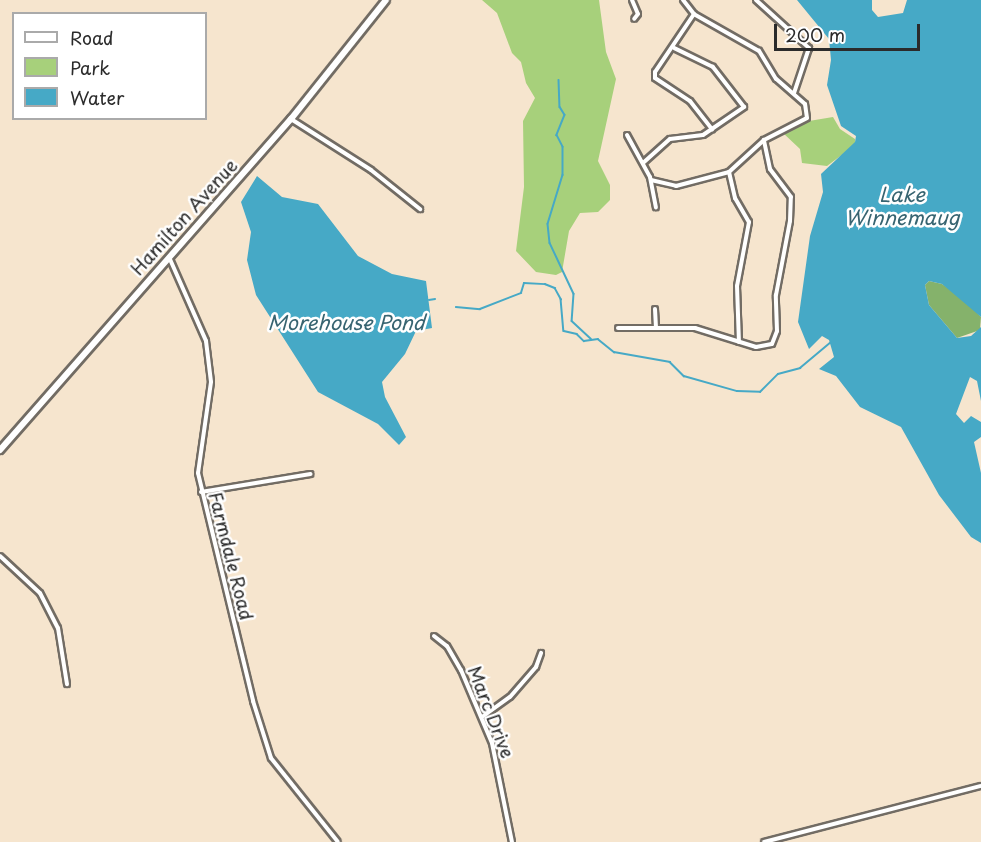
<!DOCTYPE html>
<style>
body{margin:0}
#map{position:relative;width:981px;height:842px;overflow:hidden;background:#f6e5ce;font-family:"Playpen Sans",sans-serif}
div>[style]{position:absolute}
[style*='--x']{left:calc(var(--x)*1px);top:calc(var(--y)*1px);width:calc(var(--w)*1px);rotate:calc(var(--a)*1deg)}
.green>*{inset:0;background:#a7d07b}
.forest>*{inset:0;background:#85b26b}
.water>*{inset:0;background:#46a9c6}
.stream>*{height:1.5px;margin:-0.75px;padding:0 0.75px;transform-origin:0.75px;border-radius:0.75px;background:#46a9c6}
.roads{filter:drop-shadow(2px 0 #726c64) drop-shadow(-2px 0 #726c64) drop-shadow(0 2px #726c64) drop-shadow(0 -2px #726c64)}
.street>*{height:4px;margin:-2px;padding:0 2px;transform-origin:2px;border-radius:2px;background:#fff}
.secondary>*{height:6px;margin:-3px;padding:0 3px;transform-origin:3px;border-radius:3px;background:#fff}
span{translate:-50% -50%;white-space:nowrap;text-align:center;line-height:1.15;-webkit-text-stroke:5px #fff;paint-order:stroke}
.street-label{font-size:18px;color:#2b2b2b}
.water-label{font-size:20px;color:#376471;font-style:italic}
.legend{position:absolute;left:12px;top:12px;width:195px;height:108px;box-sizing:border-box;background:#fff;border:2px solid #aaa;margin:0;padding:8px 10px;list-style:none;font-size:18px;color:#2b2b2b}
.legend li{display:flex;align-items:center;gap:12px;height:30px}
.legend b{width:30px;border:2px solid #aaa}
.scale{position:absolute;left:774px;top:24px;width:146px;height:27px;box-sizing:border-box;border:3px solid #2b2b2b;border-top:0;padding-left:8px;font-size:18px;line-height:21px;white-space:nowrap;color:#2b2b2b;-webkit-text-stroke:4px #fff;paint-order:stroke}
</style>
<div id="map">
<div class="green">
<i style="clip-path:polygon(482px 0,599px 0,606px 52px,616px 79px,598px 161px,610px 185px,610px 200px,598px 212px,580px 213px,569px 231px,562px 272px,556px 275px,536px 272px,516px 251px,524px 187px,523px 121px,535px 98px,526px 83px,521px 62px,512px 53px,497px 13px)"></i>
<i style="clip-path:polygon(833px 117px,840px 129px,855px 139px,855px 145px,827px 166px,802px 163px,800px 149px,782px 132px,791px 124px)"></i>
</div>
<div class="forest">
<i style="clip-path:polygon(929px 281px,942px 284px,963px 298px,981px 317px,980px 330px,957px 338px,929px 305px,925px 285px)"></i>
</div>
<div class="water">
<i style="clip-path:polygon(797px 0,872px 0,872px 10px,878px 17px,903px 13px,907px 0,981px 0,981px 317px,942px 284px,929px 281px,925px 285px,929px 305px,957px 338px,971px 336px,981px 327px,981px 401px,977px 381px,970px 377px,956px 414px,964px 423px,971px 416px,981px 422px,981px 437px,974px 442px,981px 473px,981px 543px,971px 537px,939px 495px,901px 427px,860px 407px,836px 376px,819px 369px,834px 357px,829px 340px,822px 336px,809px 349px,798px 322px,810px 236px,823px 192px,821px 174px,855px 142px,856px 136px,841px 126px,827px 85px,831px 60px,829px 39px)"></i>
<i style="clip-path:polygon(257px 176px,282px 197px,318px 204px,358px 256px,392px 274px,426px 281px,432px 328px,416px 331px,405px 354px,382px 382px,385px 397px,406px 437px,399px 445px,378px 424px,318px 392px,256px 295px,247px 260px,251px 232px,241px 202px)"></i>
</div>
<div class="stream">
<i style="--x:559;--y:80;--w:27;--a:88"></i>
<i style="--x:560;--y:107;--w:9;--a:58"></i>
<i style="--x:565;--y:115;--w:22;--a:112"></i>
<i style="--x:557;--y:135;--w:13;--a:63"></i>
<i style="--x:563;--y:147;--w:28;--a:90"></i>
<i style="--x:563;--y:175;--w:51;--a:107"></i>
<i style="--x:548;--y:224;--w:19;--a:84"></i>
<i style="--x:550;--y:243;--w:56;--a:64.8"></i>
<i style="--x:574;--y:294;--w:27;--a:94"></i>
<i style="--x:572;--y:321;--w:26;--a:43"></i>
<i style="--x:429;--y:300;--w:6;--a:-9"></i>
<i style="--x:456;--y:307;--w:24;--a:5"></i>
<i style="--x:480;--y:309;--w:44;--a:-21.3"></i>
<i style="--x:521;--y:293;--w:10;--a:-73"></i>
<i style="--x:524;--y:283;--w:21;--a:3"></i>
<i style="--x:545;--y:284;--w:11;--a:22"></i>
<i style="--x:555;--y:288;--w:13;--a:61"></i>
<i style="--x:561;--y:299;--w:32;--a:85"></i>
<i style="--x:564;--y:331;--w:13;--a:13"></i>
<i style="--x:577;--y:334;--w:10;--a:45"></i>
<i style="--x:584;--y:341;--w:14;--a:-8"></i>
<i style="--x:598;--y:339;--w:21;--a:39"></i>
<i style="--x:614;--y:352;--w:57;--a:10.1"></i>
<i style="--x:670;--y:362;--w:20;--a:45"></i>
<i style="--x:684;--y:376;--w:55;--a:15.8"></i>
<i style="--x:737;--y:391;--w:23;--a:2"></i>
<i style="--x:760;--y:392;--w:25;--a:-45"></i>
<i style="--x:778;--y:374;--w:23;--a:-15"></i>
<i style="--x:800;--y:368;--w:40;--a:-40"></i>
</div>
<div class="roads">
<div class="street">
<i style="--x:632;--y:0;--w:15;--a:67"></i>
<i style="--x:638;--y:14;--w:6;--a:129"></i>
<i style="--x:756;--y:0;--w:72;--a:42.2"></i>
<i style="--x:809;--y:48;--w:47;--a:108.4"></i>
<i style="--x:694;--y:14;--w:70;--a:123.9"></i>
<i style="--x:655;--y:72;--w:6;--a:90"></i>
<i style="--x:655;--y:78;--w:42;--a:33.3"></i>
<i style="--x:690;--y:101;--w:36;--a:52"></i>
<i style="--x:291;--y:119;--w:95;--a:32.5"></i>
<i style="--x:371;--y:170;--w:63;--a:38.5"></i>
<i style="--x:627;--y:135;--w:48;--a:61.3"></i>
<i style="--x:650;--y:177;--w:31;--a:79"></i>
<i style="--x:643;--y:163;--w:36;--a:-42"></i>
<i style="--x:670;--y:139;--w:33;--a:-7"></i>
<i style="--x:703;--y:135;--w:50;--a:-34.3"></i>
<i style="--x:744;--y:107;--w:51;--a:-127.8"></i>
<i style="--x:713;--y:67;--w:43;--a:-154"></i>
<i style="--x:729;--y:172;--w:27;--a:77"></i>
<i style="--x:735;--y:198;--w:28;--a:60"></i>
<i style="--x:749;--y:222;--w:65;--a:100.6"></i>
<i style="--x:737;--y:286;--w:56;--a:88"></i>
<i style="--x:651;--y:180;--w:26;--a:13"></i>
<i style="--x:676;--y:186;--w:55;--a:-14.8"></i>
<i style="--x:729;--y:172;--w:47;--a:-42.4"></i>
<i style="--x:764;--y:140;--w:48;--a:-27.1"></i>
<i style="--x:807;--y:118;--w:14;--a:-98"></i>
<i style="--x:805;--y:104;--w:38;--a:-139"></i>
<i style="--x:776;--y:79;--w:33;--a:-121"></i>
<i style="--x:759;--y:51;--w:75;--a:-150.4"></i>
<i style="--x:694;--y:14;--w:18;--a:-128"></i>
<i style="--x:169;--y:257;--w:92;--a:66.2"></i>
<i style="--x:206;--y:341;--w:41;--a:83"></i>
<i style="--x:211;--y:382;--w:92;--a:98.1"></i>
<i style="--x:198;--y:473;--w:235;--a:76.4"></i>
<i style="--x:253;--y:701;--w:60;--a:72.5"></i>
<i style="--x:271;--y:758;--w:107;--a:51.4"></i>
<i style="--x:655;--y:309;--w:18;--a:87"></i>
<i style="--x:618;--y:328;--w:77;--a:0"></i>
<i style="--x:695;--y:328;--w:64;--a:17.3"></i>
<i style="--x:756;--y:347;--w:16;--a:-11"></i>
<i style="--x:772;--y:344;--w:14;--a:-69"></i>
<i style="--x:777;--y:331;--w:36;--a:-92"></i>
<i style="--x:776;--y:295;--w:75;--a:-79.3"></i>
<i style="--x:790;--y:221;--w:24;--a:-88"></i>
<i style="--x:791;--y:197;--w:35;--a:-127"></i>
<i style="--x:770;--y:169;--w:30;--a:-102"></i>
<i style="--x:201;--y:492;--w:111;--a:-9.3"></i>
<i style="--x:0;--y:556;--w:54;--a:42.8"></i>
<i style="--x:40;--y:593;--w:39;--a:63"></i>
<i style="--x:58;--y:628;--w:57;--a:80.9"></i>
<i style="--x:434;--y:636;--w:16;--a:38"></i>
<i style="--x:447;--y:646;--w:28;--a:60"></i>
<i style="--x:461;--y:670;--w:79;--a:67"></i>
<i style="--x:492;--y:743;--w:101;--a:78.6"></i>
<i style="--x:482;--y:717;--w:34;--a:-36"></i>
<i style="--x:510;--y:697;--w:40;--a:-49"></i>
<i style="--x:536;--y:667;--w:15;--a:-70"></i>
<i style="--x:764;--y:842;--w:224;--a:-14.5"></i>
</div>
<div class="secondary">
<i style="--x:0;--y:450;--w:441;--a:-48.7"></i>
<i style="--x:291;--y:119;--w:152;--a:-51.4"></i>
</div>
</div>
<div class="street-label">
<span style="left:184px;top:217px;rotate:-48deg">Hamilton Avenue</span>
<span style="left:231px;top:556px;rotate:76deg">Farmdale Road</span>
<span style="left:491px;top:712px;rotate:69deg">Marc Drive</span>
</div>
<div class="water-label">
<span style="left:902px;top:206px">Lake<br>Winnemaug</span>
<span style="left:346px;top:322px">Morehouse Pond</span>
</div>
<ul class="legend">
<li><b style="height:8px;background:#fff"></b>Road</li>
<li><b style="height:16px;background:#a7d07b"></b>Park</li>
<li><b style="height:16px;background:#46a9c6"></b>Water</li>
</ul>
<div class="scale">200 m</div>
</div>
